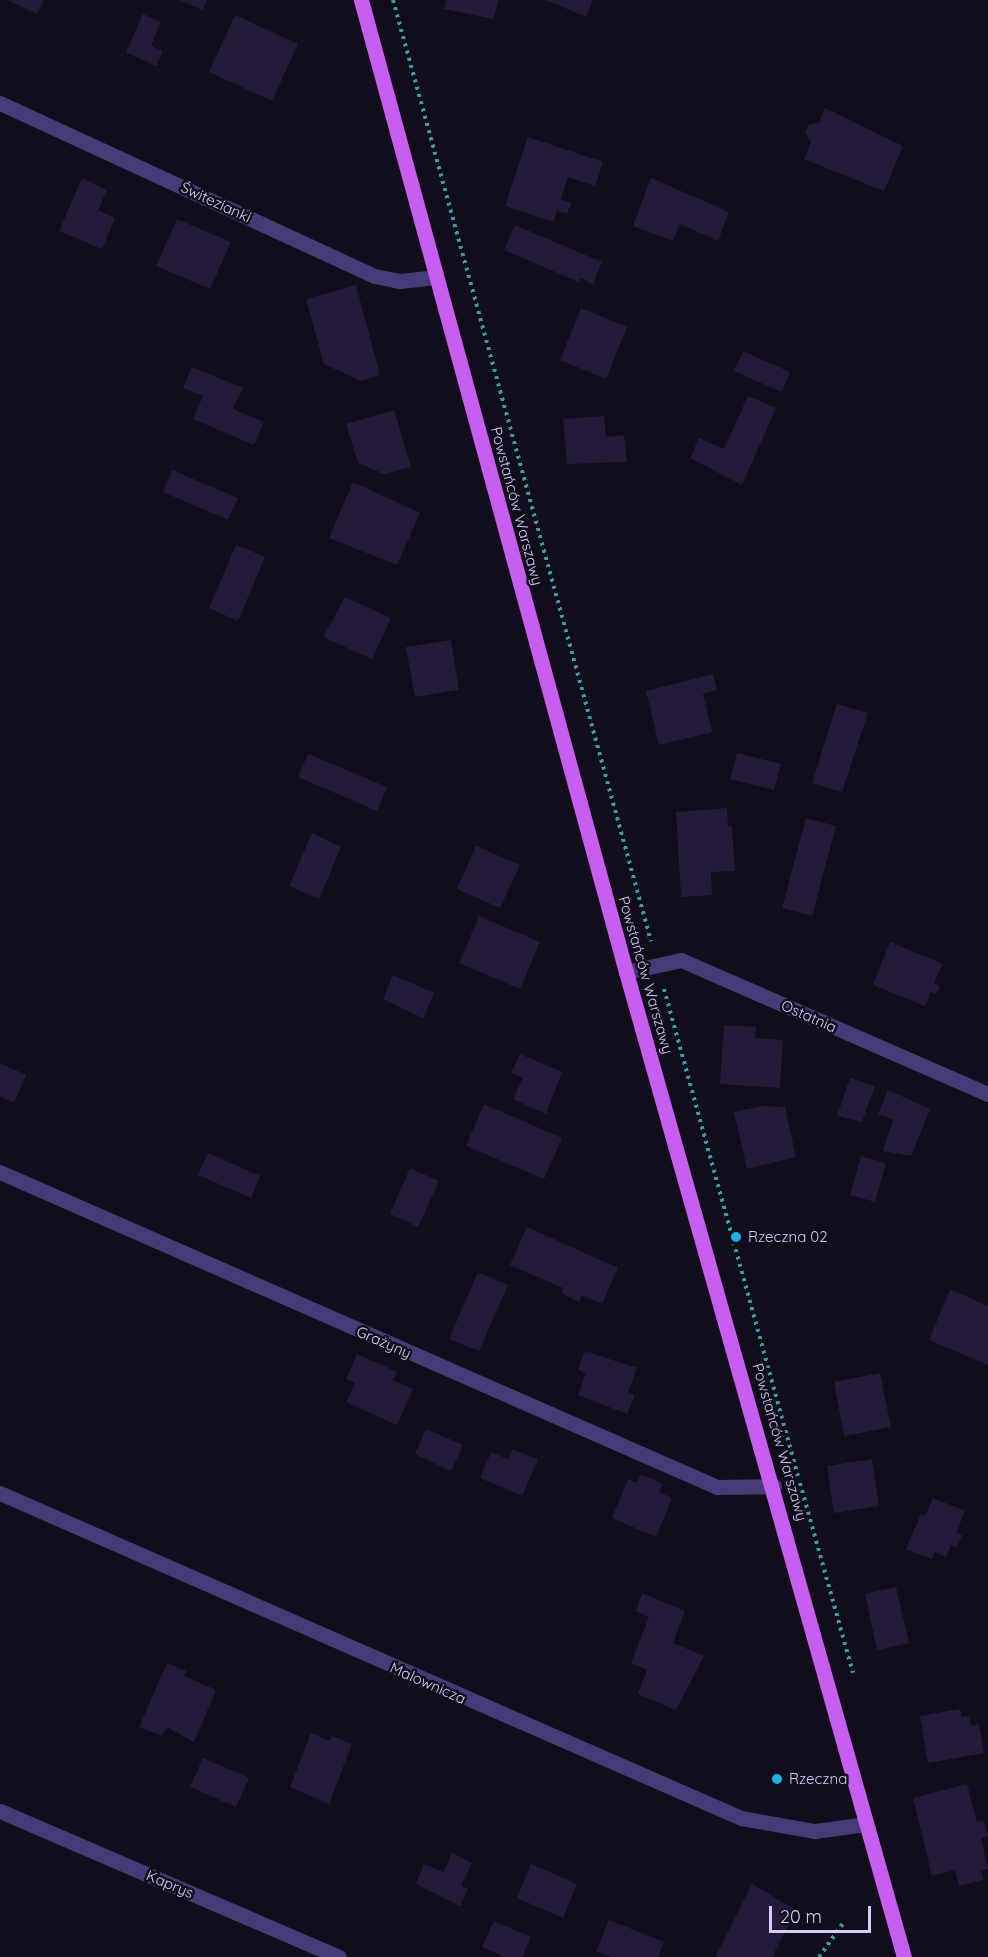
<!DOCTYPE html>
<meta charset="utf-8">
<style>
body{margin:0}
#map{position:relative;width:988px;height:1957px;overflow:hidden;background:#110d1b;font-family:Quicksand,sans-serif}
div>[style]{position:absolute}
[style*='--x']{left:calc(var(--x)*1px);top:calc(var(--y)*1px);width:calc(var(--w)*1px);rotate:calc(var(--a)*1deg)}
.building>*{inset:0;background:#241b3a}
.path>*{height:4px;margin-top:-2px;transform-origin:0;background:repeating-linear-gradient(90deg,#389ea2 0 3px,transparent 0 7.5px)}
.minor>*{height:15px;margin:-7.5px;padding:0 7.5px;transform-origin:7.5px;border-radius:7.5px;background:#443c76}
.major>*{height:15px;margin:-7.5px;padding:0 7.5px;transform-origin:7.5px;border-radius:7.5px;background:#c75ef0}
.dots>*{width:16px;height:16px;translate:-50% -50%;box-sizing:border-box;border:3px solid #110d1b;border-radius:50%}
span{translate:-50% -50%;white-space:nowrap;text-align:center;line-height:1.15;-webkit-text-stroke:5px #110d1b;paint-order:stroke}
.street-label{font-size:15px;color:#d6ccfa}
.poi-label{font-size:15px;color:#d6ccfa}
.left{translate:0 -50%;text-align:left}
.scale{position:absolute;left:769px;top:1906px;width:102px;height:27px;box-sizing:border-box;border:3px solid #d6ccfa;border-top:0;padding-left:8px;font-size:18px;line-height:21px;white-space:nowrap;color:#d6ccfa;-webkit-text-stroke:4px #110d1b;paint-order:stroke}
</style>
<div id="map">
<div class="building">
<i style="clip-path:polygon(7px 0,44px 0,37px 14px)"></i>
<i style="clip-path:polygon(180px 0,207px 0,202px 10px)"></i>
<i style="clip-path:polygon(446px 0,498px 0,494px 19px,444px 9px)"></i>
<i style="clip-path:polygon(546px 0,593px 0,586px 17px)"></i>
<i style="clip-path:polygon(143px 14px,161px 22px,151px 46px,163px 51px,156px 66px,126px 52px)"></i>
<i style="clip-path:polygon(235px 15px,298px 44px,272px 101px,209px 72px)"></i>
<i style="clip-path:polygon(825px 108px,903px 146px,884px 191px,804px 159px,811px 142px,805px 133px,808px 125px,819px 123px)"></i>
<i style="clip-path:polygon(528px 137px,603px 162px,595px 186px,568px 177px,561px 199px,571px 203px,567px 214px,557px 211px,553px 222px,505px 206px)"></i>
<i style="clip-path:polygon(82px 178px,107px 190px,98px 210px,115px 218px,102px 249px,59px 231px)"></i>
<i style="clip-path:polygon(651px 178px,729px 212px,718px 241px,680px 224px,673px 241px,633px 226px)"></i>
<i style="clip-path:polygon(177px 219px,231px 242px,210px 289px,156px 266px)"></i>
<i style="clip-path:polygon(515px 225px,602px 262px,593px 284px,580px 278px,579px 282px,504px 250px)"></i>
<i style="clip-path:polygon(356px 285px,380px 375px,361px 381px,324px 364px,306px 299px)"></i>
<i style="clip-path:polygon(581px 308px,627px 327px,606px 379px,560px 360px)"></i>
<i style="clip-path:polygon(743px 351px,790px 372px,782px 392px,734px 371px)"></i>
<i style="clip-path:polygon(192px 367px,243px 388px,233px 409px,264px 422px,254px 445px,193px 419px,203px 396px,183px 388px)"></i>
<i style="clip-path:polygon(748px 396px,776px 408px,742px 485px,690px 458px,699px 438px,724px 449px)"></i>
<i style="clip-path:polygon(394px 410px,411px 467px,384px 474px,358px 463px,346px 424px)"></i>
<i style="clip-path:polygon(604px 416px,606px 437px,624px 435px,627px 462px,567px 464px,563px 419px)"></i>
<i style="clip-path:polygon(172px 470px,238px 498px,228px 520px,163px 492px)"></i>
<i style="clip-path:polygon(353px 482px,420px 513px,397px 565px,329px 538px)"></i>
<i style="clip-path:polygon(236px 545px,265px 557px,238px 621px,209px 608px)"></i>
<i style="clip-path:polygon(345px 597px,391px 618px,372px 659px,323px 637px)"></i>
<i style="clip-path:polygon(451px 640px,459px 690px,415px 697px,406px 647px)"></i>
<i style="clip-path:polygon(713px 674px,717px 690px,703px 694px,712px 732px,659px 745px,646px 691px)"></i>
<i style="clip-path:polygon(837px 704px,868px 713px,842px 792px,812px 783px)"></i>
<i style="clip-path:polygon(737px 753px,781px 764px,774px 790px,730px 779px)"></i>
<i style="clip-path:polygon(308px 754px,387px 787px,377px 811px,298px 777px)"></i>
<i style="clip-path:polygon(727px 808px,728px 826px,732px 826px,735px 871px,711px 872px,712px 895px,681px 897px,676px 812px)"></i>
<i style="clip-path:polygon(806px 818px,836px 826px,812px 916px,782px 908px)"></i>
<i style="clip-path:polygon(312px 833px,341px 847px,319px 899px,289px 886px)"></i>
<i style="clip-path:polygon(476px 846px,520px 865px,500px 908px,457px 889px)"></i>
<i style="clip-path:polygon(479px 916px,540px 942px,520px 989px,459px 963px)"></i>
<i style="clip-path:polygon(890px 942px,943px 964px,934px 983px,940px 986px,936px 994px,931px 992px,925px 1006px,873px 985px)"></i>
<i style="clip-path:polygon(393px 975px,434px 993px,423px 1018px,383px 999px)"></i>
<i style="clip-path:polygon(724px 1025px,756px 1027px,755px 1038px,783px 1040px,780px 1088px,720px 1084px)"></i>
<i style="clip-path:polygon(520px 1054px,562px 1072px,546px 1114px,513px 1099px,523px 1078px,511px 1073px)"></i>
<i style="clip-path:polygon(0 1063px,26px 1075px,14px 1103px,0 1096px)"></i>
<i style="clip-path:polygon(850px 1078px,875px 1086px,862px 1122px,837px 1116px)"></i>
<i style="clip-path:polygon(888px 1090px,930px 1109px,911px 1156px,883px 1151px,893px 1120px,878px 1114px)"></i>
<i style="clip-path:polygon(484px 1104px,562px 1138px,544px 1179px,466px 1146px)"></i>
<i style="clip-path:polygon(762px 1106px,785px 1107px,796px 1157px,747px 1169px,734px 1112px)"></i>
<i style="clip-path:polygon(208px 1153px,260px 1176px,251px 1198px,198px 1175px)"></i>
<i style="clip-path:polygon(861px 1156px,886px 1163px,875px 1202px,850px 1195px)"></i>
<i style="clip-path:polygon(410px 1168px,439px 1181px,418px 1227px,390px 1214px)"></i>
<i style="clip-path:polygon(527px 1227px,618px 1268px,602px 1304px,582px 1295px,579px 1302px,561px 1293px,563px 1288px,510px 1265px)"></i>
<i style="clip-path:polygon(478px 1272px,508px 1285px,479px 1351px,449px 1339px)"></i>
<i style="clip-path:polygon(950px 1289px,988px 1306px,988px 1365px,929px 1340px)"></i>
<i style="clip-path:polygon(585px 1351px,637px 1368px,628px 1392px,635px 1395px,627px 1414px,578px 1395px,586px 1373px,578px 1370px)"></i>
<i style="clip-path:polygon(357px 1354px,397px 1372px,393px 1380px,413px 1389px,397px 1425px,346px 1402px,355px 1383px,346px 1379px)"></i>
<i style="clip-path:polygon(880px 1373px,891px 1427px,844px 1436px,834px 1382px)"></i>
<i style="clip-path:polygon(426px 1429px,463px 1445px,451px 1471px,415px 1454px)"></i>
<i style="clip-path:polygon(513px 1449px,538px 1460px,522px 1496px,480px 1478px,491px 1452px,508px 1459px)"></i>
<i style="clip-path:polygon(872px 1459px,879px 1506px,834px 1513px,827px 1466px)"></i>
<i style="clip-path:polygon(641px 1474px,663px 1484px,659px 1492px,672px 1498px,656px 1537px,612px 1518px,628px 1479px,637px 1483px)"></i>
<i style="clip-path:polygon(933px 1498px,965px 1511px,956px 1533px,962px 1535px,957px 1547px,951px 1545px,946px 1557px,935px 1552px,932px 1559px,906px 1549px,921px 1514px,925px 1516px)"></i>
<i style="clip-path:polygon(896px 1587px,909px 1643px,877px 1650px,865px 1594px)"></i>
<i style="clip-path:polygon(642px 1593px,685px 1611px,673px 1643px,704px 1656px,676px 1710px,638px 1694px,647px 1670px,631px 1663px,649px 1617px,636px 1611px)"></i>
<i style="clip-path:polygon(167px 1663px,186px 1671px,184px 1676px,216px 1690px,194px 1742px,167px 1727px,162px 1736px,139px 1727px)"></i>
<i style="clip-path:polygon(960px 1709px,962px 1717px,969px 1716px,971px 1726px,979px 1724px,984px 1753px,928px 1763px,920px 1716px)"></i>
<i style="clip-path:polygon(311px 1733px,330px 1741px,332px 1736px,352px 1744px,329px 1804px,290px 1787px)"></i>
<i style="clip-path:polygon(203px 1758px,249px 1778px,236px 1807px,190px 1787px)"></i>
<i style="clip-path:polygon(967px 1784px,977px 1822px,984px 1820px,988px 1836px,981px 1838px,988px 1869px,981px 1871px,983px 1880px,959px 1886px,955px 1870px,932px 1876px,913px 1798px)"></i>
<i style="clip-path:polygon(452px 1853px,472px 1863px,461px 1886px,468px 1889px,460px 1906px,416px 1884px,424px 1864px,444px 1872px)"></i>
<i style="clip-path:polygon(531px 1864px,577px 1884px,563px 1918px,517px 1898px)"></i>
<i style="clip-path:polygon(752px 1884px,796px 1910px,772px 1957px,715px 1957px)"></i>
<i style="clip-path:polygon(609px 1920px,664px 1942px,658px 1957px,610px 1957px,596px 1951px)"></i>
<i style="clip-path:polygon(494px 1921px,531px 1937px,522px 1957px,505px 1957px,482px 1947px)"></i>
</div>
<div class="path">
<i style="--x:393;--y:0;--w:976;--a:74.67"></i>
<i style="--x:664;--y:989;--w:505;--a:74.62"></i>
<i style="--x:800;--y:1483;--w:197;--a:74.4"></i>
<i style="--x:819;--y:1957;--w:43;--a:-54.5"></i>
</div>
<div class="minor">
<i style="--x:0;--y:103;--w:413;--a:24.8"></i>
<i style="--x:375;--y:276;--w:25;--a:12"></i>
<i style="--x:399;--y:281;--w:36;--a:-6"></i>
<i style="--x:626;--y:972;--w:56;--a:-12.3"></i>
<i style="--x:681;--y:960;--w:335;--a:23.6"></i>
<i style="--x:0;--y:1172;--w:783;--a:23.72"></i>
<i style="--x:717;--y:1487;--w:57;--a:-1"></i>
<i style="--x:0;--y:1493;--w:809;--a:23.68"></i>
<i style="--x:741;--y:1818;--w:75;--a:10"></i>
<i style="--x:815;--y:1831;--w:51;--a:-7.8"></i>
<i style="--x:0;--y:1811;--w:369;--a:23.3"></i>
</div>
<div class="major">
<i style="--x:361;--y:0;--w:1007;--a:74.75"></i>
<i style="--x:626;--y:972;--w:1023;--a:74.24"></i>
</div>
<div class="dots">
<i style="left:736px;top:1237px;background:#15b5dd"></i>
<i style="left:777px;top:1779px;background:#15b5dd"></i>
</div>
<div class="street-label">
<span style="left:216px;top:202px;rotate:25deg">Świtezianki</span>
<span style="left:517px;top:506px;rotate:75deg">Powstańców Warszawy</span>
<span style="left:646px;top:975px;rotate:74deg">Powstańców Warszawy</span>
<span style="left:809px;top:1016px;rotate:24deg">Ostatnia</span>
<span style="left:384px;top:1342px;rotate:24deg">Grażyny</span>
<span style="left:780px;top:1442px;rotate:74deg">Powstańców Warszawy</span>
<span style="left:428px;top:1683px;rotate:24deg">Malownicza</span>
<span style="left:170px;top:1884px;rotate:23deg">Kaprys</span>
</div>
<div class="poi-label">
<span class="left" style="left:748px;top:1237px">Rzeczna 02</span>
<span class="left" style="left:789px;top:1779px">Rzeczna</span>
</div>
<div class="scale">20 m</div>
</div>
